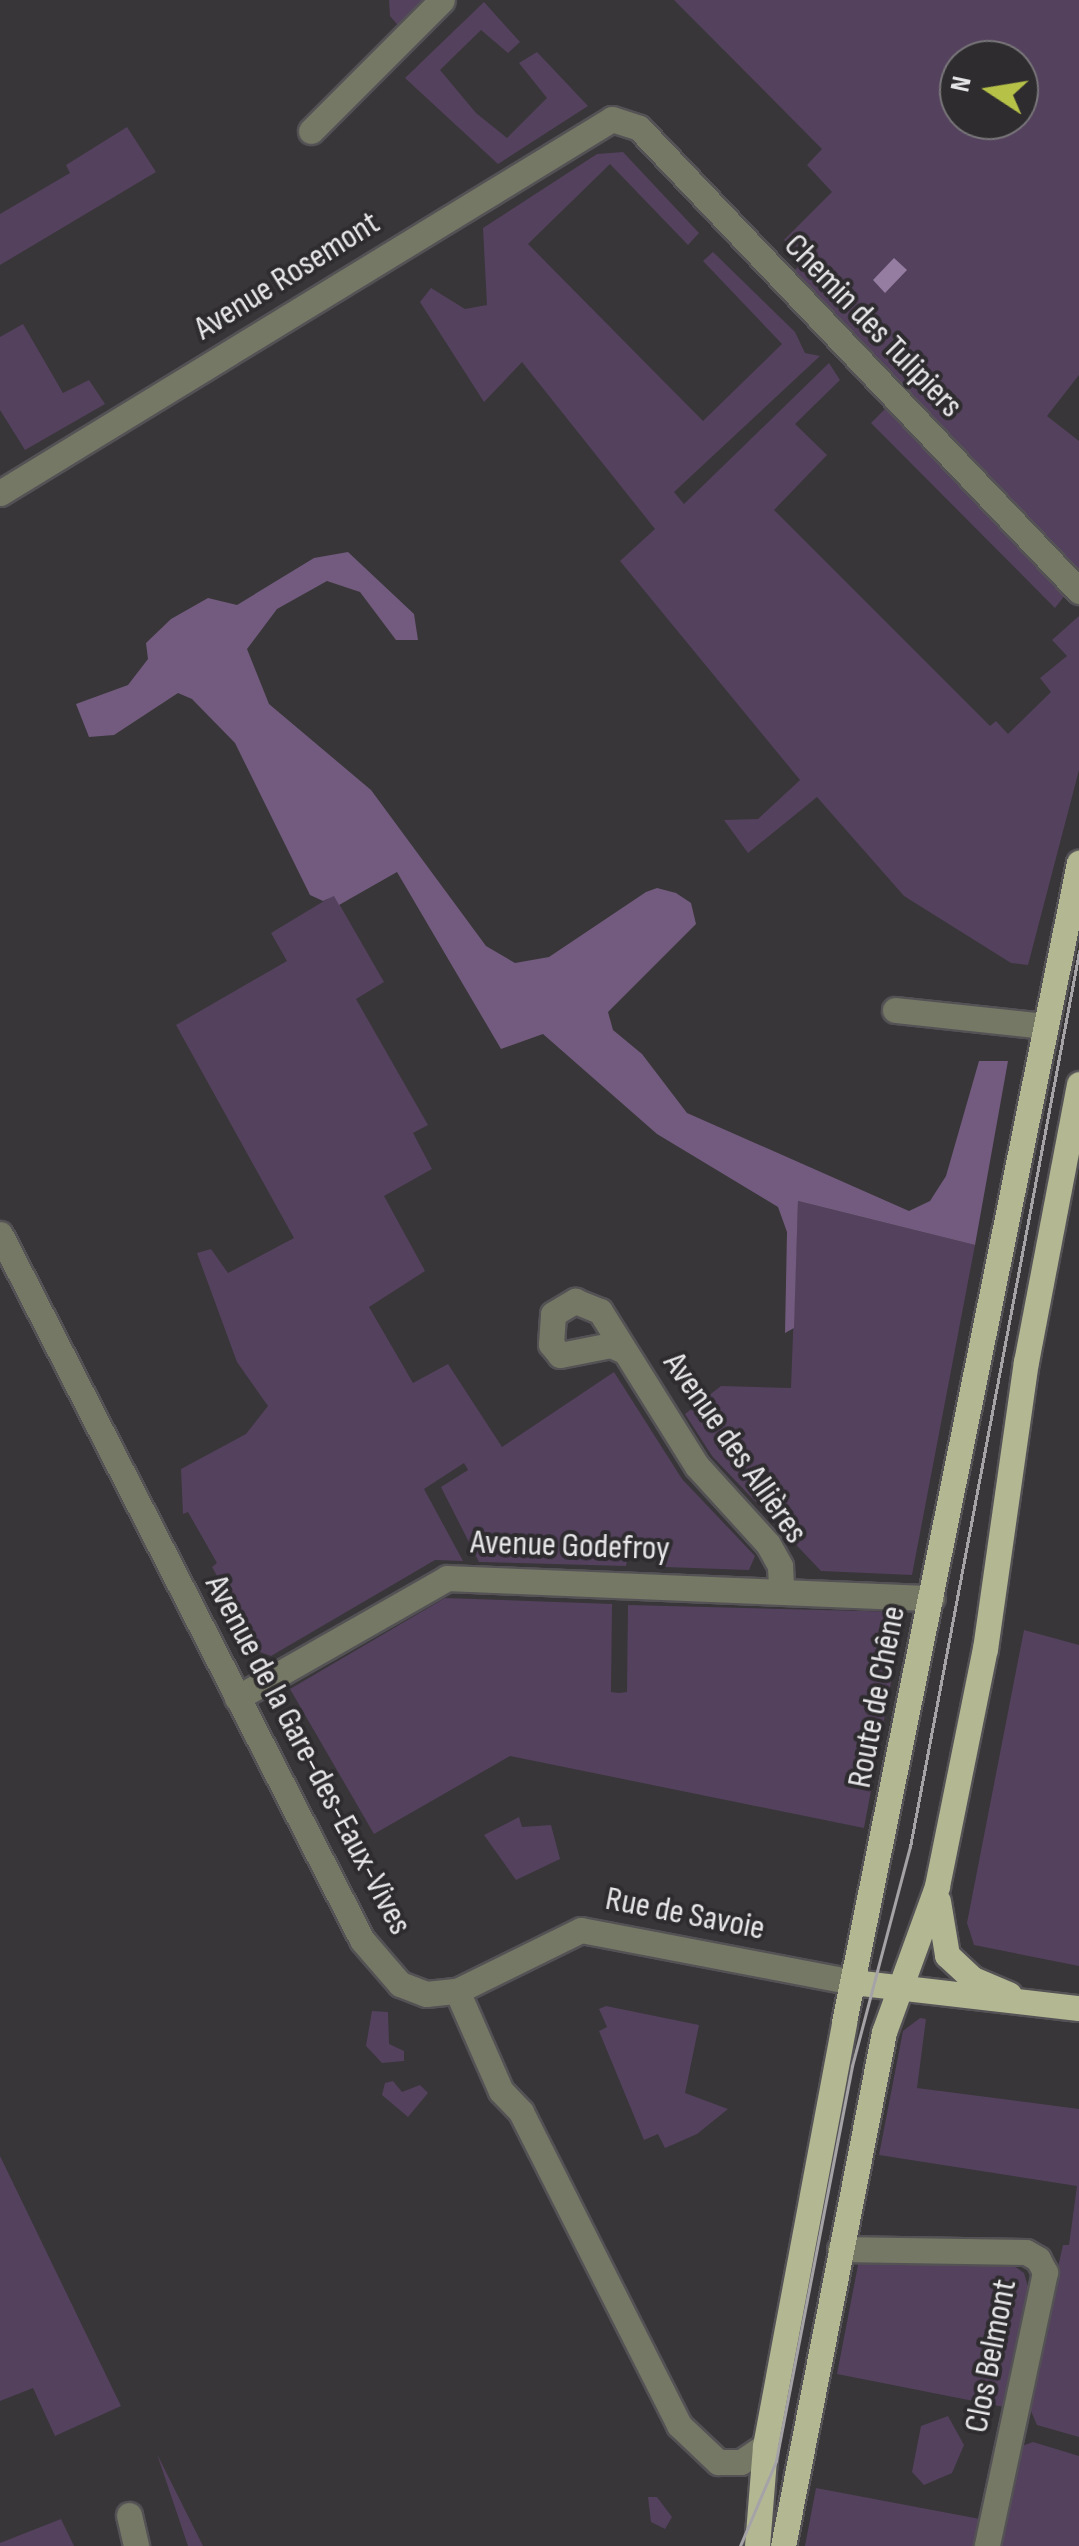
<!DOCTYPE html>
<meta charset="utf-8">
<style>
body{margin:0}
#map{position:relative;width:1079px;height:2546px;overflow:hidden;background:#383639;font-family:"Sofia Sans Condensed",sans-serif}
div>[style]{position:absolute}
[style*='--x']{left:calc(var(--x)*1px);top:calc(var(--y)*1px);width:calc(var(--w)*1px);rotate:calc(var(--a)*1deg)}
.green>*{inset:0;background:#54415d}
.forest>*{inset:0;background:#725b7e}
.water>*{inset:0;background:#957da2}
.roads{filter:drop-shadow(2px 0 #545255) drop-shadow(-2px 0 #545255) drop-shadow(0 2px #545255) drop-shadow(0 -2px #545255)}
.minor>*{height:25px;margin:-12.5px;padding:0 12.5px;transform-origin:12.5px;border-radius:12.5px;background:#767866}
.major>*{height:25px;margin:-12.5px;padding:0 12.5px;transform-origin:12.5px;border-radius:12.5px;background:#b3b893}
.tram>*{height:2.5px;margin:-1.25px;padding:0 1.25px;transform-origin:1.25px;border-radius:1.25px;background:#a5a3a6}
span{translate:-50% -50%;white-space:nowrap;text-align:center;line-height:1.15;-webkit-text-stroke:8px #2e2c2f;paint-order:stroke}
.street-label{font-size:35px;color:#e7e6e8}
.north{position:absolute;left:939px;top:40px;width:100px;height:100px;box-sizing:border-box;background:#2e2c2f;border:2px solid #787679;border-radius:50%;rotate:282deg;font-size:28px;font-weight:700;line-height:40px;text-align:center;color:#e7e6e8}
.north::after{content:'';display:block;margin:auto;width:35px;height:45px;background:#b6c148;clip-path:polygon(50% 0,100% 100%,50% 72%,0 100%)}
</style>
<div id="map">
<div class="green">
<i style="clip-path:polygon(389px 0,428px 0,402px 30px,390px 16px)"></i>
<i style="clip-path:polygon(evenodd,674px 0,1079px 0,1079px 375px,1047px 416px,1079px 441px,1079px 576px,788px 277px,804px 261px,784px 240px,832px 192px,807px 165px,822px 149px,674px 0,959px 60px,1019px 60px,1019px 120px,959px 120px,959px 60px)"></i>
<i style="clip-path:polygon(484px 2px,520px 42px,508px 53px,481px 30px,440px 70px,476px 113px,507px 138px,547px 98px,519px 63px,537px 52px,588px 106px,498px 164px,405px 78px)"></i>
<i style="clip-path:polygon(127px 127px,156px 172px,0 265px,0 214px,70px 173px,66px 165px)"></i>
<i style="clip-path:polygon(623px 152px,699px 233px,688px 245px,610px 164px,528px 244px,703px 421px,782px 344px,703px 261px,713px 252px,795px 332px,805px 353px,820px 356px,674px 492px,684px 504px,829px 363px,840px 380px,795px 424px,827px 455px,774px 510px,990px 726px,996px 721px,1008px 734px,1051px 692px,1040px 678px,1067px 656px,1052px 640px,1079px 616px,1079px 770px,1028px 965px,1011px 963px,904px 896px,817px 797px,748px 853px,724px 820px,758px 819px,800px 780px,620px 561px,655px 529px,522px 362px,484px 402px,420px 302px,431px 288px,465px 309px,487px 305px,483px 228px,597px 154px)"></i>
<i style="clip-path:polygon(23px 324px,63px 393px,89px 380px,105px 404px,25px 450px,0 410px,0 337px)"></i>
<i style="clip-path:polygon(885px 409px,1069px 590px,1055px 608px,871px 423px)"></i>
<i style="clip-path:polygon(334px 895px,384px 982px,356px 999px,428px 1125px,413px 1133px,432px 1169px,384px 1196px,425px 1271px,369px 1307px,413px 1383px,448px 1364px,502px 1447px,614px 1372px,682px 1479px,755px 1556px,749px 1570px,665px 1567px,664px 1555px,628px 1554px,626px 1566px,479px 1562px,441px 1487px,468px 1470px,464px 1463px,424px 1489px,463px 1561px,435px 1560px,271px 1656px,260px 1652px,212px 1567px,217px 1563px,188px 1512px,183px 1514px,181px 1469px,246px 1434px,268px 1406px,237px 1362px,197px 1253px,211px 1249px,228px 1273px,294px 1238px,176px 1025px,287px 961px,271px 933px)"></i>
<i style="clip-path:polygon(798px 1201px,975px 1245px,912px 1575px,821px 1571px,712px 1456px,685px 1414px,721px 1386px,791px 1388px)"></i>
<i style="clip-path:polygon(445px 1598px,612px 1604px,611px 1692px,619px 1693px,627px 1692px,628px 1605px,904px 1612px,864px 1828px,510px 1756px,374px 1834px,290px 1689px)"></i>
<i style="clip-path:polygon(1024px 1630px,1079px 1645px,1079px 1966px,974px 1945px,967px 1923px)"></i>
<i style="clip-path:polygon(519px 1817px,522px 1827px,551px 1825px,560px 1859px,516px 1880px,484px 1835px)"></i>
<i style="clip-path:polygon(606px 2006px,699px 2025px,685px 2093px,728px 2109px,697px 2134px,665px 2148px,658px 2134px,644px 2140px,599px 2031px,607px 2027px,599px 2009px)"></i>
<i style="clip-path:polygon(372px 2011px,388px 2012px,389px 2044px,404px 2051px,404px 2061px,382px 2063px,366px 2046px)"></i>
<i style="clip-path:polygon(920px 2018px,926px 2019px,917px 2088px,1079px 2109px,1079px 2437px,1037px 2425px,1027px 2402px,1063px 2245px,1069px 2245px,1077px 2186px,879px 2155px,903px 2031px)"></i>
<i style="clip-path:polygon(393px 2081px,402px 2092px,420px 2085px,428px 2093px,408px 2117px,382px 2095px,385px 2083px)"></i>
<i style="clip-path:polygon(0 2156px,121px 2406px,55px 2436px,33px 2388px,0 2401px)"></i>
<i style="clip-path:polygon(859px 2260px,1010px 2263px,1024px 2273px,1029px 2290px,1004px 2407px,837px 2374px)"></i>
<i style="clip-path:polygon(948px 2416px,964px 2445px,952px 2473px,924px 2485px,912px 2472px,921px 2426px)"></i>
<i style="clip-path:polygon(1033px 2442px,1079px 2456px,1079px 2546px,993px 2546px,1019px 2447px)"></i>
<i style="clip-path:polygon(157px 2454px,203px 2546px,188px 2546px)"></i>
<i style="clip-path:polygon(816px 2488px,980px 2519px,974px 2546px,805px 2546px)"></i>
<i style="clip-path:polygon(648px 2497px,657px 2497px,672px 2517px,665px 2529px,651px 2522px)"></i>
<i style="clip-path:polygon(61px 2519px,74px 2546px,0 2546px,0 2543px)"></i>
</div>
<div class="forest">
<i style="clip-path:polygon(348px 552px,414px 614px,418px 640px,396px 640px,360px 592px,327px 581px,277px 609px,247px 649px,269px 704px,371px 790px,486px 946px,515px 963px,549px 957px,646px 892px,657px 888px,676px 893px,691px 903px,696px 924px,608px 1012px,613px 1030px,642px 1054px,687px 1113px,909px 1211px,930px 1201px,946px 1176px,979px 1061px,1008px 1061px,975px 1245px,798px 1201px,794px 1328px,785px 1333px,787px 1232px,778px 1207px,657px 1134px,543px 1034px,501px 1049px,397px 872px,339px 905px,334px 896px,323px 901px,310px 895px,235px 743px,192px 699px,178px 693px,114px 735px,89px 737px,76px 704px,128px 685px,148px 659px,146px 643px,171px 619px,208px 598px,237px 605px,314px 558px)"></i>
</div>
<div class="water">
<i style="clip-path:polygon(894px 258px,907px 270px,885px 293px,873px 280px)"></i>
</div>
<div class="roads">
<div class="minor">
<i style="--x:311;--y:131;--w:185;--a:-45"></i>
<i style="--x:0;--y:493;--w:717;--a:-31.43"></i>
<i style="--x:612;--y:119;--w:28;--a:18"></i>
<i style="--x:639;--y:128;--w:639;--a:46.46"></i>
<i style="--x:895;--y:1010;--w:150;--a:6.1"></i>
<i style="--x:0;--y:1234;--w:793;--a:62.85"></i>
<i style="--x:362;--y:1940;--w:58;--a:49.2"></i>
<i style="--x:400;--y:1984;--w:28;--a:21"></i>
<i style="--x:426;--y:1994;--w:31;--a:-6"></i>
<i style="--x:457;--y:1991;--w:138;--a:-26.2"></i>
<i style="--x:581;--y:1930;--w:277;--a:10.8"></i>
<i style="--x:624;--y:1351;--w:14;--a:-155"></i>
<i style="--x:611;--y:1345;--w:52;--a:168.9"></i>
<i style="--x:560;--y:1355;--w:14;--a:-129"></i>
<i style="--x:551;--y:1344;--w:30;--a:-86"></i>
<i style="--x:553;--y:1314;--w:26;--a:-31"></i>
<i style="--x:575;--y:1301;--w:27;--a:22"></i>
<i style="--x:600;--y:1311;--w:183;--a:58"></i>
<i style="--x:697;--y:1466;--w:105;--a:47.7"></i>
<i style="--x:768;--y:1544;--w:25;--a:61"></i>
<i style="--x:780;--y:1566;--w:21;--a:87"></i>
<i style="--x:237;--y:1698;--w:242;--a:-29.7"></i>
<i style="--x:447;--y:1578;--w:485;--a:2.4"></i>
<i style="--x:457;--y:1991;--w:109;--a:66.3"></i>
<i style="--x:501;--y:2091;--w:29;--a:46"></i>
<i style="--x:521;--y:2112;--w:351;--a:63.2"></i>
<i style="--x:679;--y:2425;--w:54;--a:43.5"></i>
<i style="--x:718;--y:2462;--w:23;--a:0"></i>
<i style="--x:741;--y:2462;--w:29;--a:-34"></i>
<i style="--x:840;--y:2249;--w:186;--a:0.9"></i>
<i style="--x:1026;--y:2252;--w:14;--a:30"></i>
<i style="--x:1038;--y:2259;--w:15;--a:62"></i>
<i style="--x:1045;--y:2272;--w:280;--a:102"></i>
<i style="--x:129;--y:2515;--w:32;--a:77"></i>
</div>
<div class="major">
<i style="--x:938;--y:1901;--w:55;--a:80.5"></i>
<i style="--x:947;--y:1955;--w:35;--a:43"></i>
<i style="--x:973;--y:1979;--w:39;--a:23"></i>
<i style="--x:853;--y:1982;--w:227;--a:6.6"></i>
<i style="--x:757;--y:2546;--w:100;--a:-85.4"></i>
<i style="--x:765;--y:2446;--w:431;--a:-79.4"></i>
<i style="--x:844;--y:2022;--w:1183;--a:-78.54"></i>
<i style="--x:783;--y:2546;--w:524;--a:-78.88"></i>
<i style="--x:884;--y:2032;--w:155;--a:-70"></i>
<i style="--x:937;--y:1886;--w:242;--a:-78.6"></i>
<i style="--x:985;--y:1649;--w:290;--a:-81.9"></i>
<i style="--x:1026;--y:1362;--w:283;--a:-79.2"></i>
</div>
</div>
<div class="tram">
<i style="--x:740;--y:2546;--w:92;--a:-67"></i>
<i style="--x:776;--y:2461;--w:402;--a:-79.1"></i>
<i style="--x:852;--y:2066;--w:227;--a:-75.2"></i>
<i style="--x:910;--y:1847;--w:911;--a:-79.31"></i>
</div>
<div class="street-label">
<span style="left:287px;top:276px;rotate:-32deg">Avenue Rosemont</span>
<span style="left:873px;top:326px;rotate:46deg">Chemin des Tulipiers</span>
<span style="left:735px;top:1448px;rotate:55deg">Avenue des Allières</span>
<span style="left:570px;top:1546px;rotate:2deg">Avenue Godefroy</span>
<span style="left:877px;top:1697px;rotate:-79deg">Route de Chêne</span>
<span style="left:308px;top:1755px;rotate:62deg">Avenue de la Gare-des-Eaux-Vives</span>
<span style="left:685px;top:1914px;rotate:11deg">Rue de Savoie</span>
<span style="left:991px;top:2356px;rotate:-79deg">Clos Belmont</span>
</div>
<div class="north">N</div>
</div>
